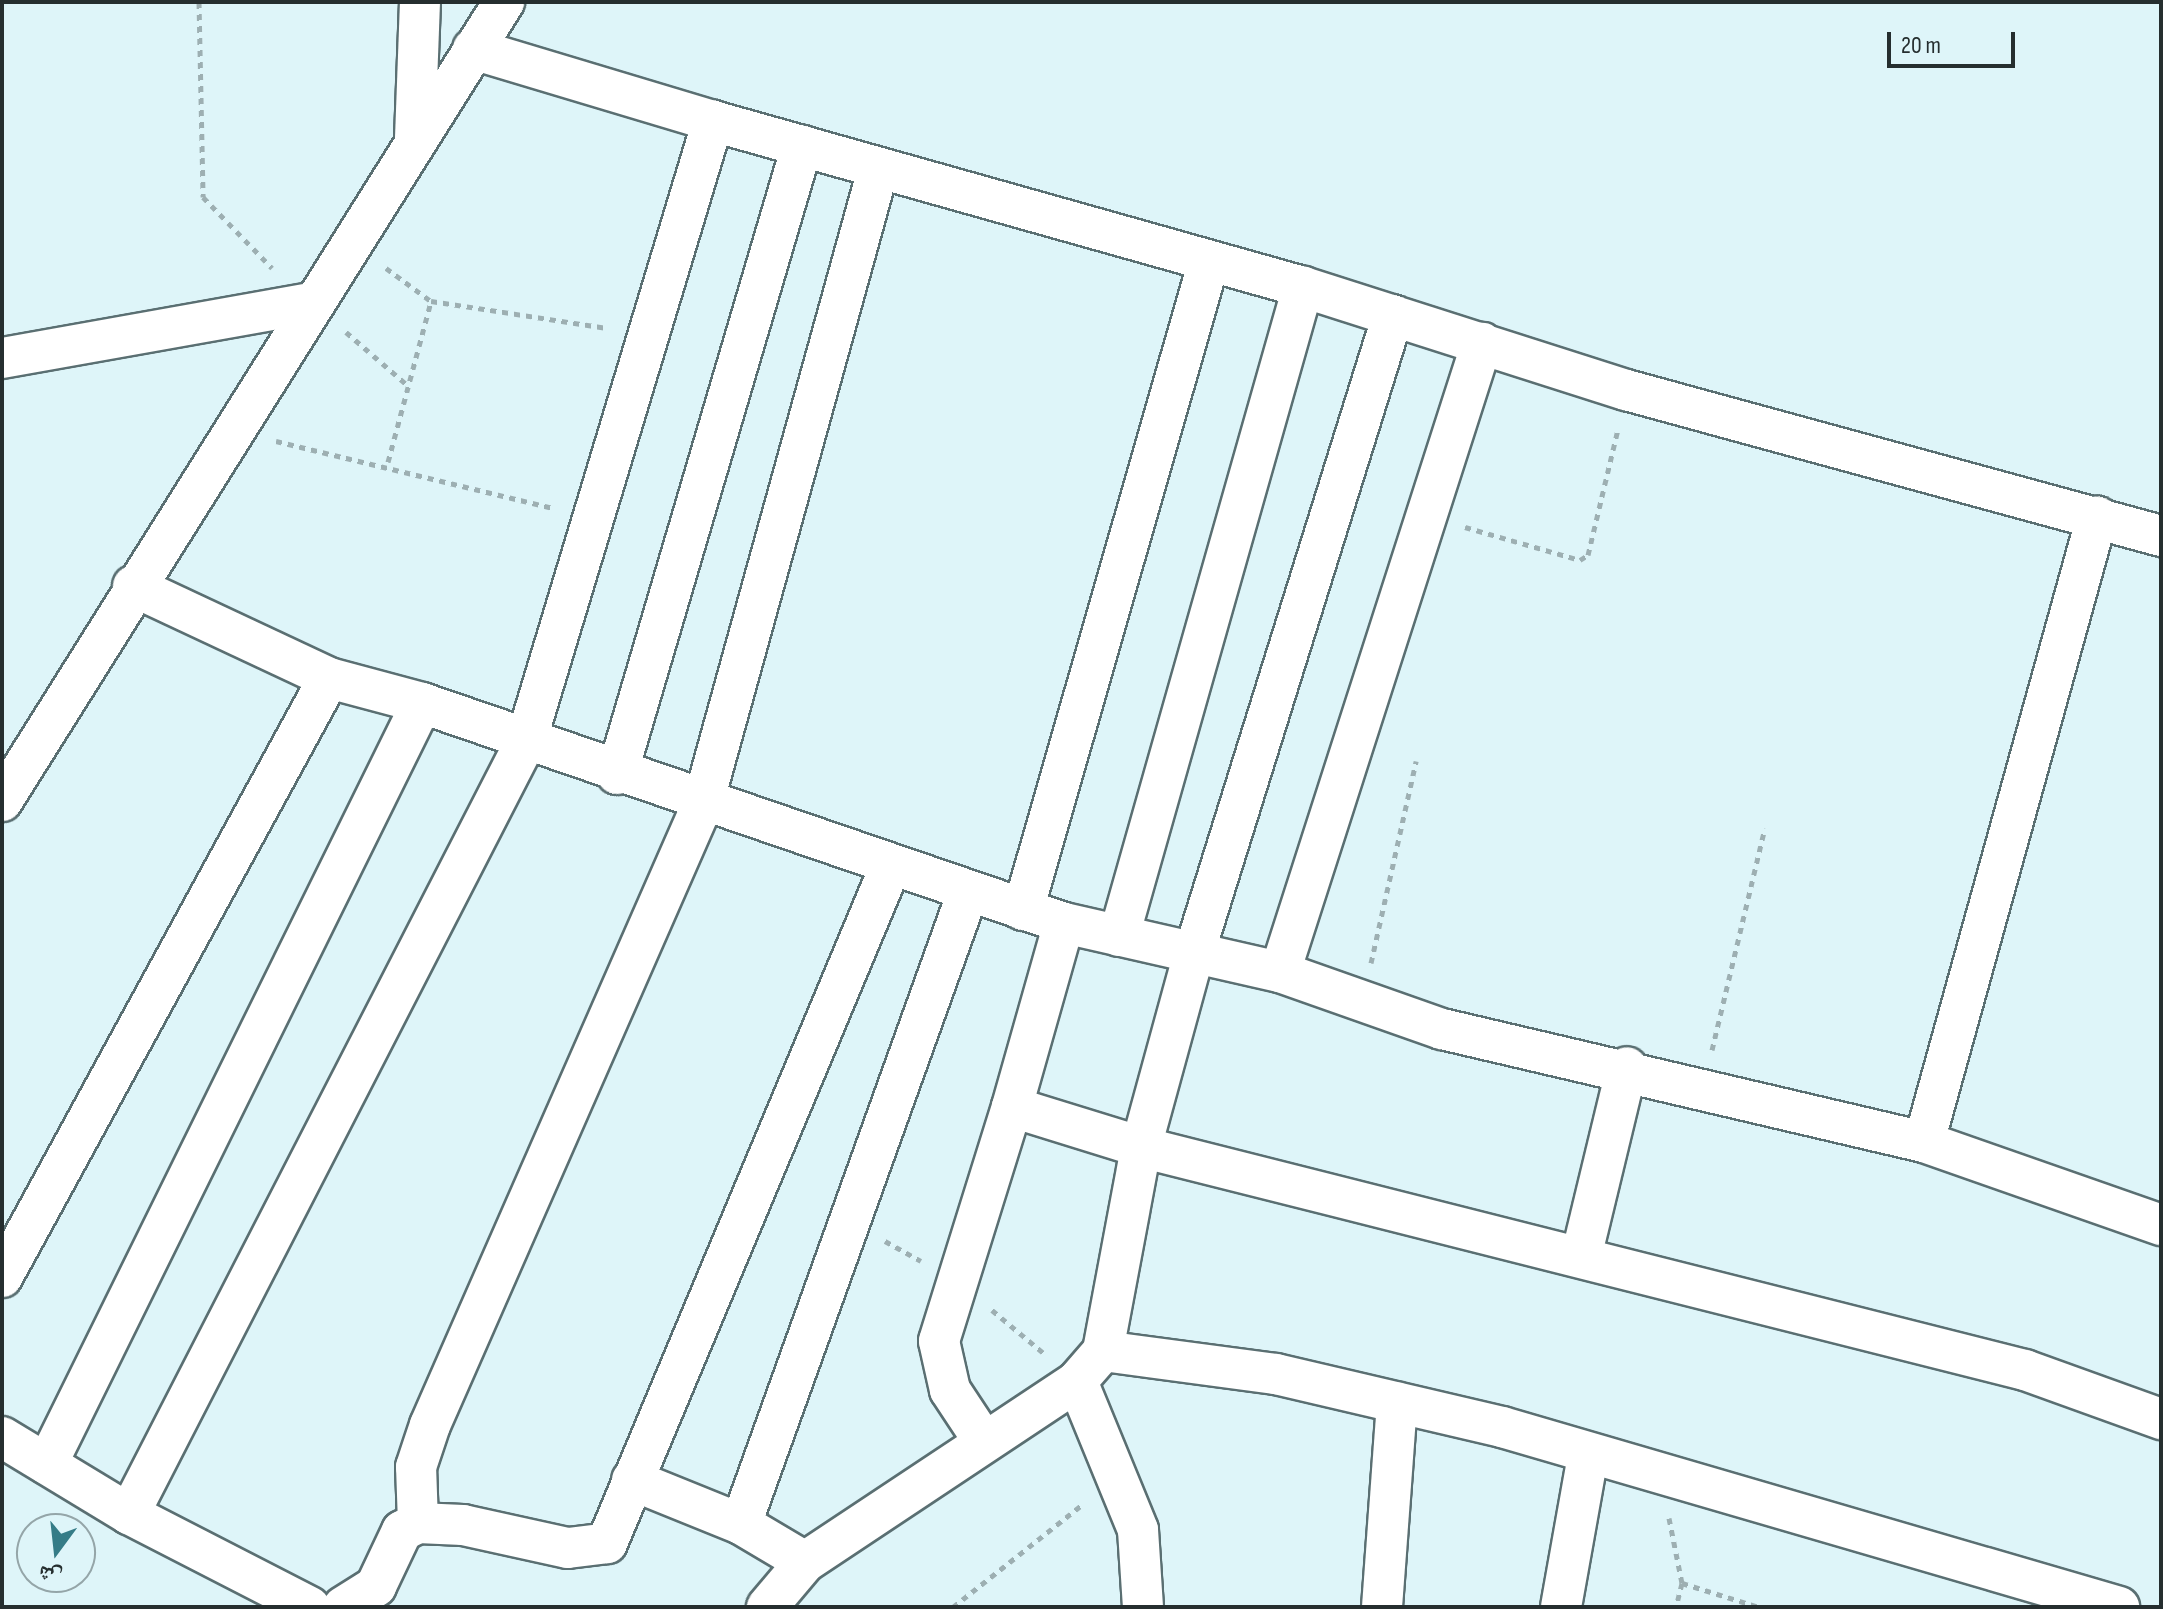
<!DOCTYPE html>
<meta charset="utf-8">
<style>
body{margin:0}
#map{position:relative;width:2163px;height:1609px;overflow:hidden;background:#def5f9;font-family:"Sofia Sans Condensed","Noto Naskh Arabic",sans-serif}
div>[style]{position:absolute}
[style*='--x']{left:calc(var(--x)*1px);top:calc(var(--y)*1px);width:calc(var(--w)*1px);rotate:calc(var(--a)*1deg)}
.path>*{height:5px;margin-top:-2.5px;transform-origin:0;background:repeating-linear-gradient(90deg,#9dafb2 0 6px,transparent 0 12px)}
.roads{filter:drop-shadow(2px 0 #5a6f72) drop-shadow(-2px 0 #5a6f72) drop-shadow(0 2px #5a6f72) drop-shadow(0 -2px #5a6f72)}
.minor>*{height:40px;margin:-20px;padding:0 20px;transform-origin:20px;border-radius:20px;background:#fff}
span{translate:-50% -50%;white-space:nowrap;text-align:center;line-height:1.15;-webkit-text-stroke:8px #def5f9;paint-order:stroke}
.frame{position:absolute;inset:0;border:4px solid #252e2f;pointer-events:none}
.north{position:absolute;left:16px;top:1513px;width:80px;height:80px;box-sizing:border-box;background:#def5f9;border:2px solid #94a5a8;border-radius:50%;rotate:195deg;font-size:22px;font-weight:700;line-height:32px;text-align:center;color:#252e2f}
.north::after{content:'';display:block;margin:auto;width:28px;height:36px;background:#357c87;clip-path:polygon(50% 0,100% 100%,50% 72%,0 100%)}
.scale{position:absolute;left:1887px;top:32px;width:128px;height:36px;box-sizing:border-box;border:4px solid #252e2f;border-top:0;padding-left:10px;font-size:24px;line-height:28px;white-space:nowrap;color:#252e2f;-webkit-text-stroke:6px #def5f9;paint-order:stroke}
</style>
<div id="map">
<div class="path">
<i style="--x:199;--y:2;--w:195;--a:88.8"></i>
<i style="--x:203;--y:197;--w:99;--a:45.8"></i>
<i style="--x:386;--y:268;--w:56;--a:36.3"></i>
<i style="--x:431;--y:301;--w:178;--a:8.7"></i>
<i style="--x:346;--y:332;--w:79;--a:40.9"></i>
<i style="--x:276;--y:441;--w:286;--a:13.6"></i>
<i style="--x:388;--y:462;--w:167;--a:-75"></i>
<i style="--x:1465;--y:527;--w:120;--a:16"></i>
<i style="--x:1580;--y:560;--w:9;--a:-32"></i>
<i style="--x:1588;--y:555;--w:130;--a:-76.6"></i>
<i style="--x:1371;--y:963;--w:207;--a:-77.4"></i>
<i style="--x:1712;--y:1050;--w:228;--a:-76.6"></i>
<i style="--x:885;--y:1241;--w:41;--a:29.1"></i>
<i style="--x:992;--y:1310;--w:70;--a:39.8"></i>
<i style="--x:1669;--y:1518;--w:66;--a:78.7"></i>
<i style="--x:1682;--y:1583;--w:25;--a:104"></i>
<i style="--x:1682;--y:1583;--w:81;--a:17.3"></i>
<i style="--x:953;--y:1607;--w:167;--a:-38.4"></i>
</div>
<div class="roads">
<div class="minor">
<i style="--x:473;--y:49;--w:251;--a:16.7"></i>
<i style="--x:415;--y:138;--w:136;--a:-87.9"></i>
<i style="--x:2;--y:358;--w:315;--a:-10.1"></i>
<i style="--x:133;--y:586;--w:217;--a:25.1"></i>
<i style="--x:329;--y:678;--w:96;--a:15"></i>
<i style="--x:422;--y:703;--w:679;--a:18.92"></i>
<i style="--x:1064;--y:923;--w:221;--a:12.8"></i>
<i style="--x:1280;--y:972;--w:172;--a:19.4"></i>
<i style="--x:1442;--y:1029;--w:495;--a:13.2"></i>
<i style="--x:1924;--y:1142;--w:251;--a:19.3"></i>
<i style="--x:617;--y:774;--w:655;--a:-73.59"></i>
<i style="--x:2;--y:801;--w:944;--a:-57.86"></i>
<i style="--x:1023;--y:910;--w:675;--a:-74.01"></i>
<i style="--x:1064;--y:923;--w:191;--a:105.8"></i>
<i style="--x:1012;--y:1107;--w:135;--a:17.2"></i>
<i style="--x:1141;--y:1147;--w:912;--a:14.16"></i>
<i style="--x:2025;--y:1370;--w:145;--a:19.8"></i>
<i style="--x:1119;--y:936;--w:675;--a:-74.17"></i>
<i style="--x:1280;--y:972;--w:661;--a:-72.2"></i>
<i style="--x:1924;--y:1142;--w:649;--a:-74.53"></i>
<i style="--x:1582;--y:1253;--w:191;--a:-76.4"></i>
<i style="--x:2;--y:1277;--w:682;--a:-61.37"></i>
<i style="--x:1103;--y:1351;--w:175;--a:7.6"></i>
<i style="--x:1276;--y:1374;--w:232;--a:13.2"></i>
<i style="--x:1502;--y:1427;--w:643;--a:16.26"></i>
<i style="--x:1077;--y:1381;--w:161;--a:67.7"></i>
<i style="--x:1138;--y:1530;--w:77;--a:86.3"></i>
<i style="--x:2;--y:1437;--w:149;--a:31.2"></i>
<i style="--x:129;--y:1514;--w:203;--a:27.2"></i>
<i style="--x:983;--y:1440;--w:60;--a:-123.4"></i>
<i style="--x:950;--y:1390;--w:50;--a:-102.7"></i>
<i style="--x:939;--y:1341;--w:245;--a:-72.7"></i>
<i style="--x:47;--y:1464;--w:848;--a:-63.77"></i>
<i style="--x:632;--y:1480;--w:118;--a:22"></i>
<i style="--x:129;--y:1514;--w:869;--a:-62.82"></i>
<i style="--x:526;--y:741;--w:648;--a:-73.22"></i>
<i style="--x:713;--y:121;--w:613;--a:15.71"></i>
<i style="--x:1303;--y:287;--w:339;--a:17.7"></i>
<i style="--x:1626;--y:390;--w:555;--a:15.26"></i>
<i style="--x:418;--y:1523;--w:56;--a:-92"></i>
<i style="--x:416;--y:1467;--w:44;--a:-71.6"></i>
<i style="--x:430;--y:1425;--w:679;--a:-66.3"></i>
<i style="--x:703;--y:803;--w:657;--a:-74.55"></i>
<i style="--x:805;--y:1562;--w:74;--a:-149.3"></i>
<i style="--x:741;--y:1524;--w:672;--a:-70.24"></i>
<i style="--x:343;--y:1607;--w:39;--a:-32"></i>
<i style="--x:376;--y:1586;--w:61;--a:-64.7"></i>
<i style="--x:402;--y:1531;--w:18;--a:-27"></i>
<i style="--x:418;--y:1523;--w:45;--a:2.5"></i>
<i style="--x:463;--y:1525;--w:107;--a:12.4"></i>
<i style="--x:568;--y:1548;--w:39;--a:-7"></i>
<i style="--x:607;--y:1543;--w:735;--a:-67.27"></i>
<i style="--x:767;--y:1607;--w:59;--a:-49.8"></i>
<i style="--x:805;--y:1562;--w:327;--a:-33.6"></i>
<i style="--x:1077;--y:1381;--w:40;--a:-49"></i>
<i style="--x:1103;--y:1351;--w:208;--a:-79.4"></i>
<i style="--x:1141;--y:1147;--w:204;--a:-74.7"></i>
<i style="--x:1195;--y:950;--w:665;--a:-72.68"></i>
<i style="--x:1382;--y:1607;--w:205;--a:-85.8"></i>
<i style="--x:1561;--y:1607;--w:154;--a:-79.9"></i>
</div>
</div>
<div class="frame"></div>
<div class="north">ش</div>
<div class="scale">20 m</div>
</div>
